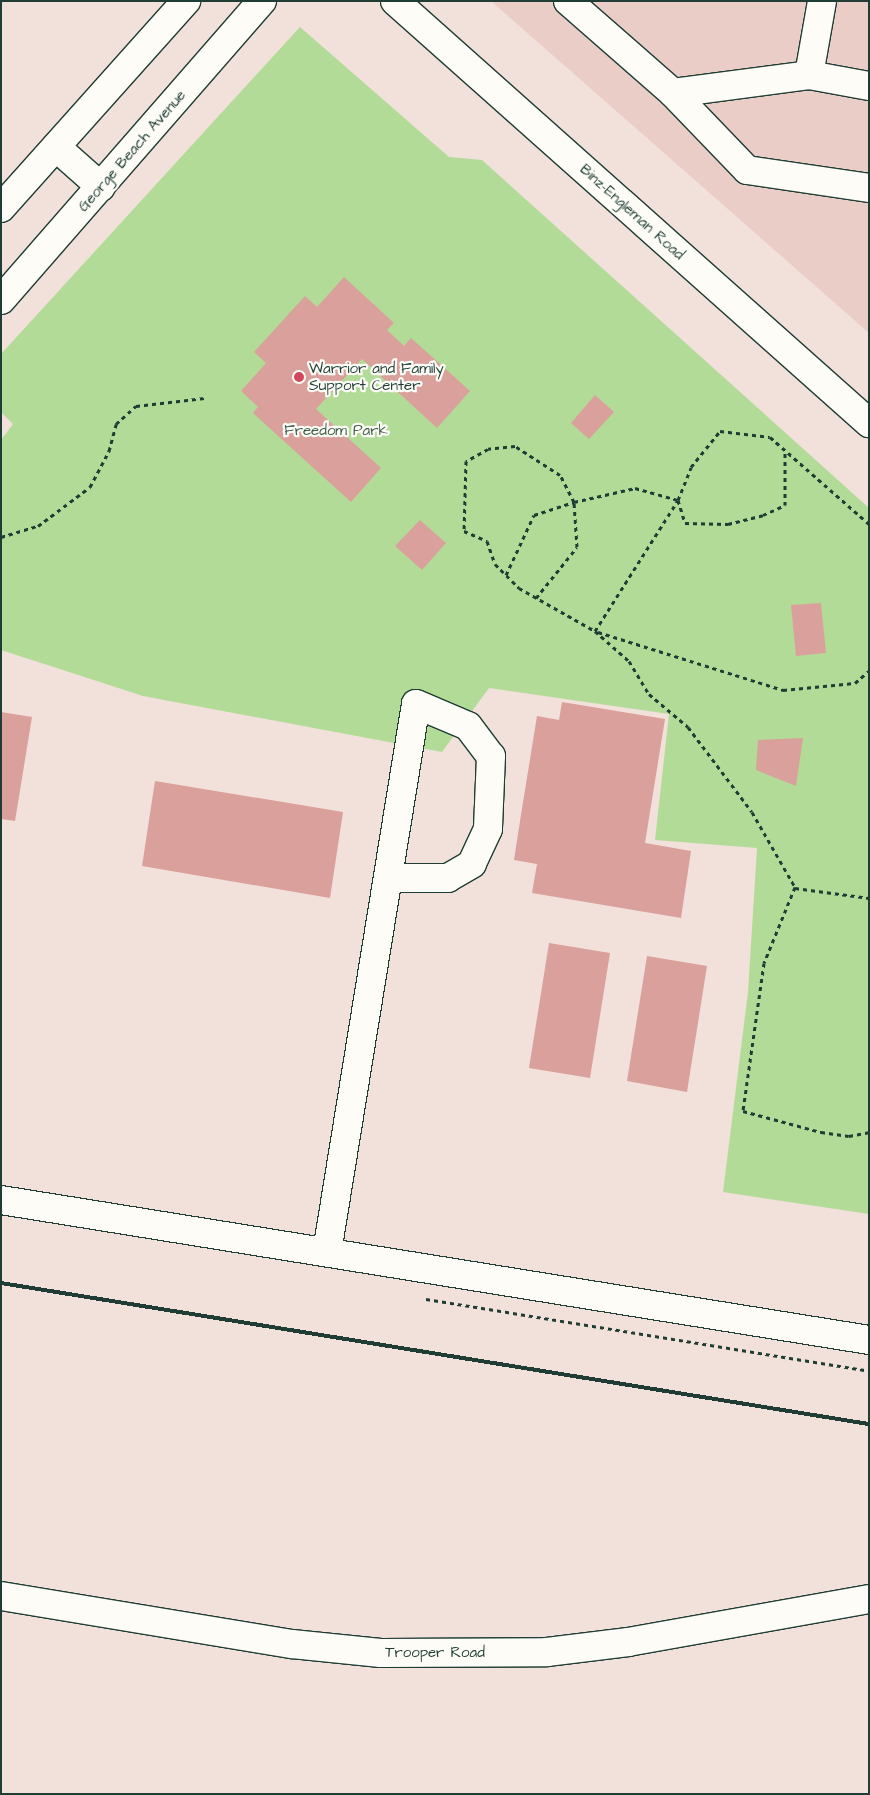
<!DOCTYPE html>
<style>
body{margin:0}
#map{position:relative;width:870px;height:1795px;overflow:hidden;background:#f2e0db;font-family:"Architects Daughter",sans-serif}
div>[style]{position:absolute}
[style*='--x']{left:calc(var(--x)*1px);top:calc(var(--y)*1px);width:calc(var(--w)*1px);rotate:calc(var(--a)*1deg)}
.built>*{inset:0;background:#ebcdc8}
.green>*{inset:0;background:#b2db97}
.building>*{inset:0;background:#daa09b}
.path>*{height:3px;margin-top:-1.5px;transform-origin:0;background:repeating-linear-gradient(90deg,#1f3d34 0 4px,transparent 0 8px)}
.roads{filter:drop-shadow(1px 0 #1f3d34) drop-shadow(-1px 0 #1f3d34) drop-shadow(0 1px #1f3d34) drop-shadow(0 -1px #1f3d34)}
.minor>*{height:28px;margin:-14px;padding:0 14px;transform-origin:14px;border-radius:14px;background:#fdfcf7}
.rail>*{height:4px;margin:-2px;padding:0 2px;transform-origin:2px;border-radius:2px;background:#1f3d34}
.dots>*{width:14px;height:14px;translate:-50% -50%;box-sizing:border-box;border:2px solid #fdfcf7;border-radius:50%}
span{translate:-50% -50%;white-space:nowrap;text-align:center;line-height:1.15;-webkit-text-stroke:4.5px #fdfcf7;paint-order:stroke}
.street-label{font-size:15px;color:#1f3d34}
.poi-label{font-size:15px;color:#1f3d34}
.left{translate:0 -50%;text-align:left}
.park-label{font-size:15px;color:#3c5d48}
.frame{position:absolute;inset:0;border:2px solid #1f3d34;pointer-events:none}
</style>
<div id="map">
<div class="built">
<i style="clip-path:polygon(491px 1px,869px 1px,869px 333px)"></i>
</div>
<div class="green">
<i style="clip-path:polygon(300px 27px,449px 157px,482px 160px,869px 508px,869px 1214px,723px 1192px,748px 992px,757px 848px,655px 840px,669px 714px,489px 688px,442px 752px,143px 696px,1px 650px,1px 440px,13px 424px,1px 412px,1px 354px)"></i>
</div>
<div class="building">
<i style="clip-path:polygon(344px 277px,394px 323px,387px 330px,404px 346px,411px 338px,470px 391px,437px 428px,362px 359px,316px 409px,381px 468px,351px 502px,253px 413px,258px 407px,241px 391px,266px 363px,254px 352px,305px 296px,317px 307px)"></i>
<i style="clip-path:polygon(595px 395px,614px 412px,589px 439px,571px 423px)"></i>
<i style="clip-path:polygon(420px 520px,446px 543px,422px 570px,395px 546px)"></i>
<i style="clip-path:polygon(821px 603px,826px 653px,796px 656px,791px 605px)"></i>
<i style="clip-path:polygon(562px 702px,665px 719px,645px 843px,691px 851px,681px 918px,532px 893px,537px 864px,514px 860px,520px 821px,537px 716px,559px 720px)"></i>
<i style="clip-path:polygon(1px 712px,32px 717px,15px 821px,1px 819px)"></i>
<i style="clip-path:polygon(803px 738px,796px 786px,756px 770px,758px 740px)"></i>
<i style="clip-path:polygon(155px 781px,343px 812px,330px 898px,142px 866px)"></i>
<i style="clip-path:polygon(549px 943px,610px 953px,590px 1078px,529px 1068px)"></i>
<i style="clip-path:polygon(647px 956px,707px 966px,687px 1092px,627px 1081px)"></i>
</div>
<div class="path">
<i style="--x:1;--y:537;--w:39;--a:-17"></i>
<i style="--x:38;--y:526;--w:65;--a:-36.9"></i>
<i style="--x:90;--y:487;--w:41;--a:-62.2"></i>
<i style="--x:109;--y:451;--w:28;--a:-75"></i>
<i style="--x:116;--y:424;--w:27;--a:-42"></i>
<i style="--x:136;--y:406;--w:69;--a:-6.6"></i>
<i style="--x:506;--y:575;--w:66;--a:-65"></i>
<i style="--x:534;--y:515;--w:42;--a:-18"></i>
<i style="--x:574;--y:502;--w:30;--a:-117"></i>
<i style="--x:560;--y:475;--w:54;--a:-147.2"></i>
<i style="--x:515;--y:446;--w:27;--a:174"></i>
<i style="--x:488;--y:449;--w:25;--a:151"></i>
<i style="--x:466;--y:461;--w:70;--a:91.6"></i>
<i style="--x:464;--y:531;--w:25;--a:23"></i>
<i style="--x:487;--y:541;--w:24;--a:71"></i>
<i style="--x:495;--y:564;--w:34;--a:45"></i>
<i style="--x:519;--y:588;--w:87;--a:29.5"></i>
<i style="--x:595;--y:631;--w:45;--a:41.4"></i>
<i style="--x:629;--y:661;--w:39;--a:59"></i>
<i style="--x:649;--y:694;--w:51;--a:40.2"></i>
<i style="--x:688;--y:727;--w:106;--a:53"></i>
<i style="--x:752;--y:812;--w:86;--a:60.2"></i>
<i style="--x:795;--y:887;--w:82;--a:112.2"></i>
<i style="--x:764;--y:963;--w:149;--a:98.1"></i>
<i style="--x:743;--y:1111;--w:81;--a:15.1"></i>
<i style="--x:821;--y:1132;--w:28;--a:8"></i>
<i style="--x:849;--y:1136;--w:20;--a:-11"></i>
<i style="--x:536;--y:598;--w:65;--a:-51.2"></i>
<i style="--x:577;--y:547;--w:45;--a:-93.8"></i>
<i style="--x:574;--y:502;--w:63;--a:-12.9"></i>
<i style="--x:635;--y:488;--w:45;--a:15.6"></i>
<i style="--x:678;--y:500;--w:24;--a:73"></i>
<i style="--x:685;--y:523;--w:43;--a:1.3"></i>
<i style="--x:728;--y:524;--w:36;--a:-14"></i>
<i style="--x:763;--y:515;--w:24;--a:-24"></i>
<i style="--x:785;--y:505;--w:55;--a:-90"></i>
<i style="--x:595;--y:631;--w:155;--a:-57.6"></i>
<i style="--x:678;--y:500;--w:35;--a:-68"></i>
<i style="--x:691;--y:467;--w:46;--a:-51.1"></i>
<i style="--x:720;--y:431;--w:50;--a:6.8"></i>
<i style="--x:770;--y:437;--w:132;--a:41.3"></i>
<i style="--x:598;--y:632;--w:194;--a:17.4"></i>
<i style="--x:783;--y:690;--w:72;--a:-5.6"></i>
<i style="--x:855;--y:683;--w:18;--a:-41"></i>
<i style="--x:795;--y:888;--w:75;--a:7.7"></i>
<i style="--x:426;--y:1299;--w:449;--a:9.2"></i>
</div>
<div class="roads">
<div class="minor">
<i style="--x:395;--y:1;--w:635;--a:41.68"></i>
<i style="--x:568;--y:1;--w:140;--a:41.2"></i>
<i style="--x:673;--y:93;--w:107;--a:46.1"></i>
<i style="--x:747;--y:170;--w:123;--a:8.4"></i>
<i style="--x:809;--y:75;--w:75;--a:-80"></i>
<i style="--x:673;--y:93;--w:137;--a:-7.5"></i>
<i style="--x:809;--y:75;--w:61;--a:10.4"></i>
<i style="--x:56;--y:147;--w:60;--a:41.6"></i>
<i style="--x:1;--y:208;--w:278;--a:-48.2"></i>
<i style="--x:1;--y:300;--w:397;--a:-48.9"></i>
<i style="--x:1;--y:1200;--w:879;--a:9.16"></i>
<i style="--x:327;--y:1252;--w:555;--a:-80.78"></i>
<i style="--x:416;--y:704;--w:56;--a:22.9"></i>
<i style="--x:468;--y:726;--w:38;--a:53"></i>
<i style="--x:491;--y:756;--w:73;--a:92.4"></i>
<i style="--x:488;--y:829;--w:38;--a:115"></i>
<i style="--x:472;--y:864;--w:28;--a:150"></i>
<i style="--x:448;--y:878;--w:60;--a:180"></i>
<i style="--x:1;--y:1596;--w:295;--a:9.4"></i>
<i style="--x:292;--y:1644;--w:89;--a:5.8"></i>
<i style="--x:381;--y:1653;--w:166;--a:-0.3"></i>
<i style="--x:547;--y:1652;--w:82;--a:-7"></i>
<i style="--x:628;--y:1642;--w:245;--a:-10.1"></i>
</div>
</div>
<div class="rail">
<i style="--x:1;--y:1283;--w:879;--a:9.23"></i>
</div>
<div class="dots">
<i style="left:299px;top:377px;background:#d1495b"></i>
</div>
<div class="street-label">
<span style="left:132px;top:151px;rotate:-49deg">George Beach Avenue</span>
<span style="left:632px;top:212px;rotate:42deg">Binz-Engleman Road</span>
<span style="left:435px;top:1653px">Trooper Road</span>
</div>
<div class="poi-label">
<span class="left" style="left:309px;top:377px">Warrior and Family<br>Support Center</span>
</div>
<div class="park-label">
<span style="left:336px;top:431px">Freedom Park</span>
</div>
<div class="frame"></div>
</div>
